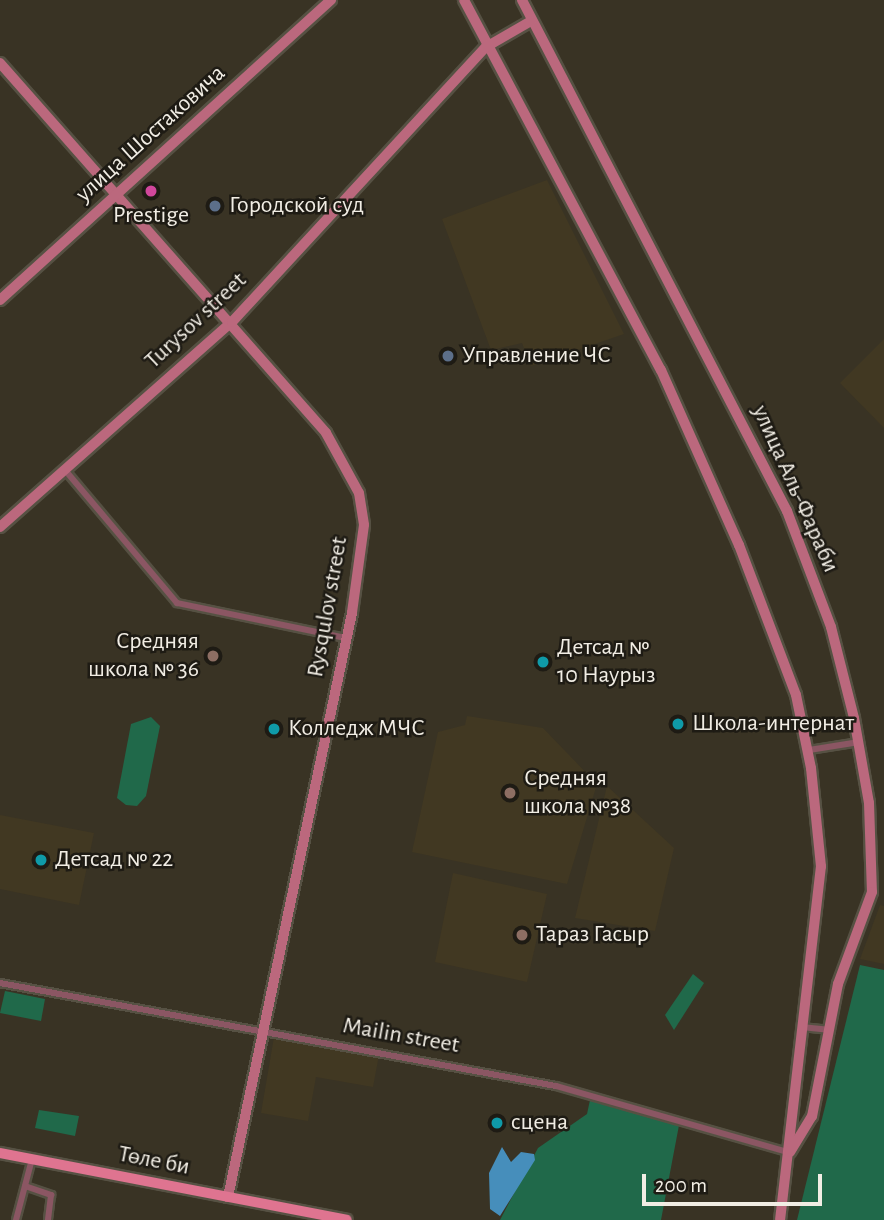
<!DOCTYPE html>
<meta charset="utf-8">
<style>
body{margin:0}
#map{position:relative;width:884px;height:1220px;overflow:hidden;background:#393324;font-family:"Alegreya Sans",sans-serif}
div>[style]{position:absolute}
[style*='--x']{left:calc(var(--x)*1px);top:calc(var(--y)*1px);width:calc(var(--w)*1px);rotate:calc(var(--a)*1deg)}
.built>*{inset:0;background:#413822}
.green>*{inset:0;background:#20694a}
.water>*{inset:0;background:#468ebb}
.roads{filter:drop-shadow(2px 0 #565143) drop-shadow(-2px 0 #565143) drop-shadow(0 2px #565143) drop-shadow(0 -2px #565143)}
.street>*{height:6px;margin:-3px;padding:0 3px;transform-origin:3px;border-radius:3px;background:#8b5663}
.secondary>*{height:10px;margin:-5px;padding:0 5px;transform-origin:5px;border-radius:5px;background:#bb687d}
.primary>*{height:10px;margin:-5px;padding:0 5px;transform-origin:5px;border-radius:5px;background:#df7490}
.dots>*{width:19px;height:19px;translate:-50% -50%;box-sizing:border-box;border:4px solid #1e1b14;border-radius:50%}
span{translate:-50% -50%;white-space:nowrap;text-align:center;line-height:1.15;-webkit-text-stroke:5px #1e1b14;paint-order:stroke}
.street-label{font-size:24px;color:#f1ede4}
.poi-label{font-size:24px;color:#f1ede4}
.left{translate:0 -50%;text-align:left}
.right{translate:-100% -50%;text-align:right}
.scale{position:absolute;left:642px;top:1174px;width:180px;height:32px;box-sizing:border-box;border:4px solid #f1ede4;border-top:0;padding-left:9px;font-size:21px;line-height:24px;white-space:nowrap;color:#f1ede4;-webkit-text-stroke:5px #1e1b14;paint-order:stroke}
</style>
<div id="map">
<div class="built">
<i style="clip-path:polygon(547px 180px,624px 334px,531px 366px,522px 343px,491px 350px,442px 219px)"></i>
<i style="clip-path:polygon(884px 339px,884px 428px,840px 383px)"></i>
<i style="clip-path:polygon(467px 716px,543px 728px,597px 784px,567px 884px,412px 852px,438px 732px,465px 725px)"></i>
<i style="clip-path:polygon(607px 786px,674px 848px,655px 931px,575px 918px)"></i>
<i style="clip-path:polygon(0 815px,94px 833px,79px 905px,0 889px)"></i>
<i style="clip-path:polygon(453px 873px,547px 894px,527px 982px,435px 962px)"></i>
<i style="clip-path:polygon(880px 905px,884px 906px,884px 964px,860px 959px)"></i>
<i style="clip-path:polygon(274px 1037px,379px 1055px,373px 1087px,316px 1077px,308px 1121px,261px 1113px)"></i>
</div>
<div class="green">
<i style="clip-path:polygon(151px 717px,160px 726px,146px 796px,137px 806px,126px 805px,117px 798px,131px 724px)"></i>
<i style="clip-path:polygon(860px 965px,884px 970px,884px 1220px,797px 1220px)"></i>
<i style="clip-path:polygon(693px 974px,704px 983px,674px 1030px,665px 1015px)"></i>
<i style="clip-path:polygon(5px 991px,45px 999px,41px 1021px,0 1013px)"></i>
<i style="clip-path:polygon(590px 1100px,680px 1120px,661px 1220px,500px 1220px,538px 1148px,587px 1114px)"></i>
<i style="clip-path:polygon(39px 1110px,79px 1116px,75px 1136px,35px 1128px)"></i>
</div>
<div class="water">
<i style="clip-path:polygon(502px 1147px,511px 1162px,521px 1152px,534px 1154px,535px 1160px,500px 1216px,490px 1209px,489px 1173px)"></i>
</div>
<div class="roads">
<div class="street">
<i style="--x:65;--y:470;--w:174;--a:49.9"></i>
<i style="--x:177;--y:603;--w:173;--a:11.7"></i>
<i style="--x:809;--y:750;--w:51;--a:-9.1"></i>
<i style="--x:0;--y:983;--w:565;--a:10.5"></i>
<i style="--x:556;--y:1086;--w:241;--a:15.9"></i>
<i style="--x:802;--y:1027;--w:28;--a:6"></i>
<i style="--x:25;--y:1186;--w:28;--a:19"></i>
<i style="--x:51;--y:1195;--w:25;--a:97"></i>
<i style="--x:16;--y:1220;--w:63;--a:-75.3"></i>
</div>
<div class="secondary">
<i style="--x:464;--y:0;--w:419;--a:62"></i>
<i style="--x:661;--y:370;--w:192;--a:66"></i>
<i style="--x:739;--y:545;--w:160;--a:69.2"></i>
<i style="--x:796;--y:695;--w:75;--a:78.4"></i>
<i style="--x:811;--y:768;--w:99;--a:84.2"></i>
<i style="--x:821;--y:866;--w:356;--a:96.6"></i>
<i style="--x:522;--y:0;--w:576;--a:62.59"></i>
<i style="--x:787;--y:511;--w:124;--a:69.2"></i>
<i style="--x:831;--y:627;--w:94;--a:75.8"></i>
<i style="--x:854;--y:718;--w:86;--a:80"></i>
<i style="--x:869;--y:803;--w:89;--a:88.1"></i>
<i style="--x:872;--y:892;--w:98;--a:110.3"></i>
<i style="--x:838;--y:984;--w:135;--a:101.1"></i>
<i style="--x:812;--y:1116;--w:42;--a:121.4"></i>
<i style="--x:0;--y:63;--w:493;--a:48.6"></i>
<i style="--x:326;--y:433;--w:68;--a:61.2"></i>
<i style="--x:359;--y:493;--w:32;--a:81"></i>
<i style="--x:364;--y:525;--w:89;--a:97.8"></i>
<i style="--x:352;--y:613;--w:597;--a:101.99"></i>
<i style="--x:0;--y:300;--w:447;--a:-42.2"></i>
<i style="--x:0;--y:527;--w:310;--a:-41.5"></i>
<i style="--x:232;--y:322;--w:374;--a:-47.3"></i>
<i style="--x:486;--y:47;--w:52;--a:-30"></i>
</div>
<div class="primary">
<i style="--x:0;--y:1153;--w:353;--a:10.9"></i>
</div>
</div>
<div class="dots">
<i style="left:151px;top:191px;background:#d1479c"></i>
<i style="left:215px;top:206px;background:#5c6f8a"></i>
<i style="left:448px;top:356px;background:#5c6f8a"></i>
<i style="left:213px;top:656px;background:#8d6e63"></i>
<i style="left:543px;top:662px;background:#0f9aa8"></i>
<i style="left:678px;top:724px;background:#0f9aa8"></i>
<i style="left:274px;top:729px;background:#0f9aa8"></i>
<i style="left:510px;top:793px;background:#8d6e63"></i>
<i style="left:41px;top:860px;background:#0f9aa8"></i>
<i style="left:522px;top:935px;background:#8d6e63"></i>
<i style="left:497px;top:1123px;background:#0f9aa8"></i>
</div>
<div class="street-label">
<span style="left:151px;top:134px;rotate:-42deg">улица Шостаковича</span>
<span style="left:196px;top:321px;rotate:-43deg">Turysov street</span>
<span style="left:795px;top:489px;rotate:66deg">улица Аль-Фараби</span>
<span style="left:328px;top:607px;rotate:-80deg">Rysqulov street</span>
<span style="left:401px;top:1036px;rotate:10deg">Mailin street</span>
<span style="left:154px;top:1161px;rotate:11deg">Төле би</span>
</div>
<div class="poi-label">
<span class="left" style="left:229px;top:206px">Городской суд</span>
<span style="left:151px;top:216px">Prestige</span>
<span class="left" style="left:462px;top:356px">Управление ЧС</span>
<span class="right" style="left:199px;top:656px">Средняя<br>школа № 36</span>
<span class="left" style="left:557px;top:662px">Детсад №<br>10 Наурыз</span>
<span class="left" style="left:692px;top:724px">Школа-интернат</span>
<span class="left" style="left:288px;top:729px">Колледж МЧС</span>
<span class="left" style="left:524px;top:793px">Средняя<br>школа №38</span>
<span class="left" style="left:55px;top:860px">Детсад № 22</span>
<span class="left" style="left:536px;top:935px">Тараз Гасыр</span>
<span class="left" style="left:511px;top:1123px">сцена</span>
</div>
<div class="scale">200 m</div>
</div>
